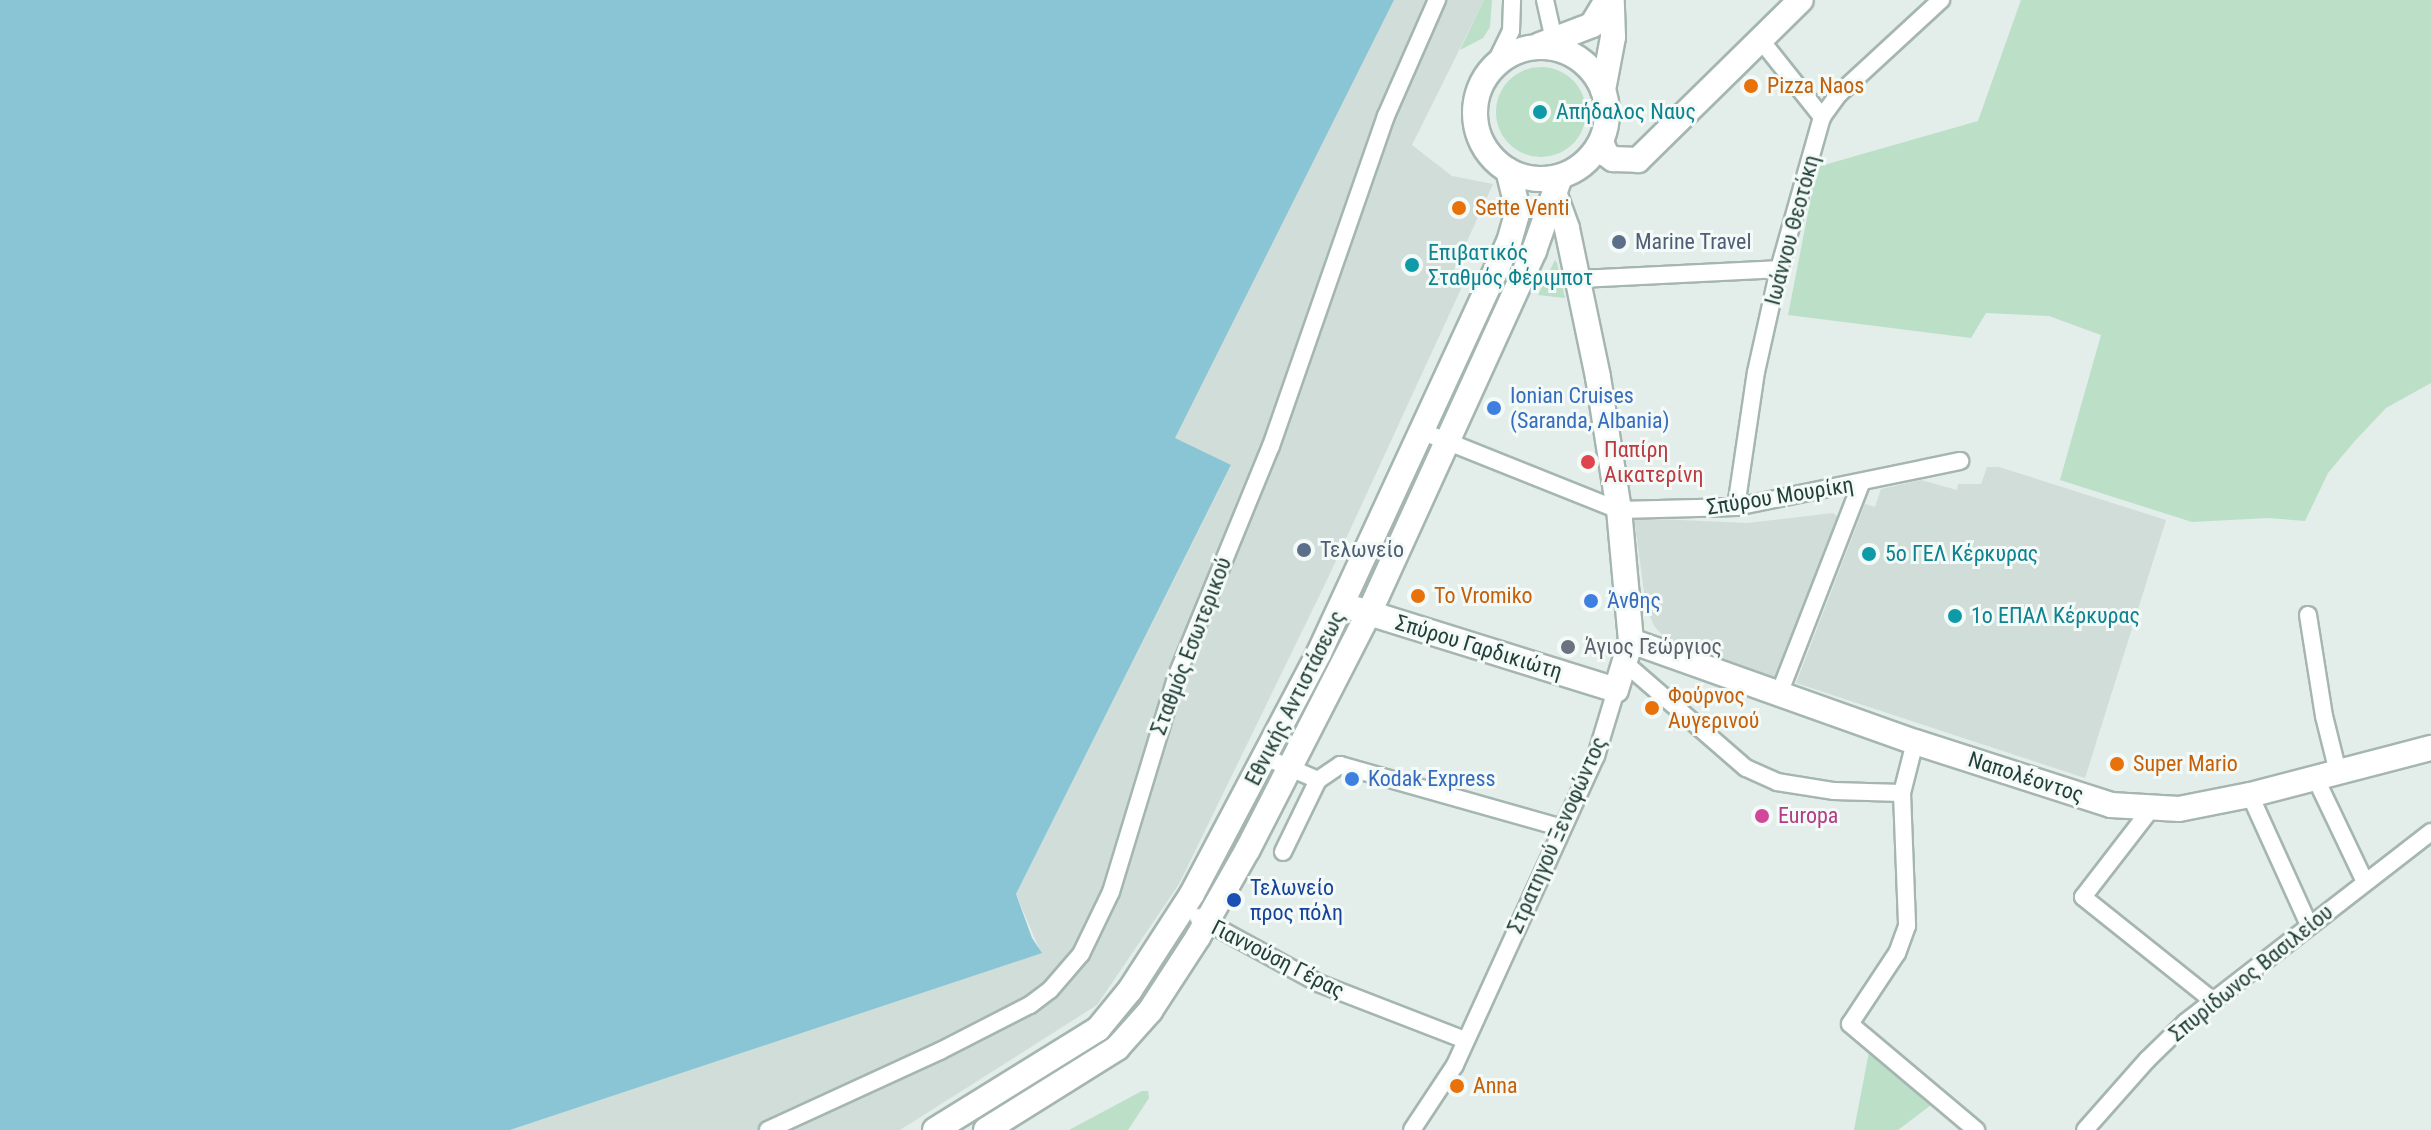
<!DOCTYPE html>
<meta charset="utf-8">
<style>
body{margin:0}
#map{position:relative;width:2431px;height:1130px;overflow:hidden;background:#e3ede9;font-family:"Roboto Condensed",sans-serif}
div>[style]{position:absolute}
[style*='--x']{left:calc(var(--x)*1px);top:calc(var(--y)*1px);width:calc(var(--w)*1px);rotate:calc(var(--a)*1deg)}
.built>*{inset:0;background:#d1ddd8}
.green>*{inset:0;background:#bbdfc7}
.round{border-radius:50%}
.water>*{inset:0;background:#89c5d4}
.roads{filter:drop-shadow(2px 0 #a5b6b1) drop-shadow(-2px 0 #a5b6b1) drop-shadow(0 2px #a5b6b1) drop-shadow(0 -2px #a5b6b1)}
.street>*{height:16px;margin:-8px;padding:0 8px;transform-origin:8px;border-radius:8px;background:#fff}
.secondary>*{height:24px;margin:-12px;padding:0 12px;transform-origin:12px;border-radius:12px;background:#fff}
.secondary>.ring{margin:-12px;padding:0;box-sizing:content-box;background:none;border:24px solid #fff;border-radius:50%}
.dots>*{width:22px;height:22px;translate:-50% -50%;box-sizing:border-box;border:4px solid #f4faf7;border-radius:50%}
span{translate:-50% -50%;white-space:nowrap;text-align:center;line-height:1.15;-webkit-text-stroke:6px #f4faf7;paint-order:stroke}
.food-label{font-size:22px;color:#c56008}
.left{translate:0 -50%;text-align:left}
.culture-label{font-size:22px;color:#0d838f}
.street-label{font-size:22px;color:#224039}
.service-label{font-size:22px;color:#4e5e75}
.shop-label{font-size:22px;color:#366cbe}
.health-label{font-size:22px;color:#be3a42}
.worship-label{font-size:22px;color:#5b616d}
.hotel-label{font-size:22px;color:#b23c85}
.transit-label{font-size:22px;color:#164399}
</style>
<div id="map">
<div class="built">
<i style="clip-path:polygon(1394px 0,1484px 0,1412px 145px,1452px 176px,1493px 184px,1453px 272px,1466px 278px,1327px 580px,1179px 884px,1097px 1005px,900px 1130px,510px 1130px,1041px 953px,1016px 894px,1231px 466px,1174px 438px)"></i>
<i style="clip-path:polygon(1987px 467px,1999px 467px,2166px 520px,2085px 778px,1796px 683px,1865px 504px,1875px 507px,1881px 489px,1921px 480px,1957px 490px,1958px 484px,1981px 484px)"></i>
<i style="clip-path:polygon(1833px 513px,1837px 516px,1776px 683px,1679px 646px,1668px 641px,1654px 626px,1646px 606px,1634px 518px,1747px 523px)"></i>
</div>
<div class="green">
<i style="clip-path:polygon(1484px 0,1492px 0,1490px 27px,1483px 38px,1460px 50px)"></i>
<i style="clip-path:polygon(2021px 0,2431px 0,2431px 383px,2386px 408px,2353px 443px,2328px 473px,2305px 521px,2268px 518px,2192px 522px,2060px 480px,2101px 335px,2049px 316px,1986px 313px,1971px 338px,1788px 315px,1817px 167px,1978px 121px)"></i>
<i class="round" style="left:1496px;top:67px;width:90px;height:90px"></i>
<i style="clip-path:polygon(1555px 260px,1557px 263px,1565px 298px,1538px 295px)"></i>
<i style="clip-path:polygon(1869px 1052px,1935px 1102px,1898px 1130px,1854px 1130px)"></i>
<i style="clip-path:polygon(1142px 1091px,1148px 1091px,1149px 1098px,1128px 1130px,1069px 1130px)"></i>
</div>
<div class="water">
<i style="clip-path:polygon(0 0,1394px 0,1175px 438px,1231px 465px,1016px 894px,1032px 938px,1042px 953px,510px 1130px,0 1130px)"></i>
</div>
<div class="roads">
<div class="street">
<i style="--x:1545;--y:0;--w:41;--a:77.3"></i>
<i style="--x:1760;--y:39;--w:100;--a:51.5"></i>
<i style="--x:1493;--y:68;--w:41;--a:-64.1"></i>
<i style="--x:1511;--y:31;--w:31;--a:-88"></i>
<i style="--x:1578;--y:279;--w:201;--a:-2.8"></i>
<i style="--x:1421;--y:431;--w:213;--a:21.8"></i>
<i style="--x:1619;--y:510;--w:117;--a:-1.5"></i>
<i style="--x:1736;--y:507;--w:229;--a:-11.6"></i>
<i style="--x:1736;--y:507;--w:136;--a:-81.6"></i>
<i style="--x:1756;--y:372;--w:106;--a:-77.4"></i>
<i style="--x:1779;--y:269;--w:158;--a:-74.2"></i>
<i style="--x:1822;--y:117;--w:29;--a:-54"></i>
<i style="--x:1839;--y:94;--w:139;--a:-42.7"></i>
<i style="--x:2308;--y:615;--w:102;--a:81"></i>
<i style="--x:2324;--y:716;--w:58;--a:76"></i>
<i style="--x:1625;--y:663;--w:160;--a:41"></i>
<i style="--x:1746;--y:768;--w:34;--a:24"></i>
<i style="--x:1777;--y:782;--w:58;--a:9"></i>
<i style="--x:1834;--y:791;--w:68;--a:1.7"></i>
<i style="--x:1902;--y:793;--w:53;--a:-75.7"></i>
<i style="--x:1779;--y:694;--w:225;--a:-68.7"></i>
<i style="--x:1265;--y:757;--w:58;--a:23.5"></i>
<i style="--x:2315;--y:777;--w:116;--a:64.5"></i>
<i style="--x:1902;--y:793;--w:133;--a:87.8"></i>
<i style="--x:1907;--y:926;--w:29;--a:110"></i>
<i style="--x:1897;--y:953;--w:85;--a:123.5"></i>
<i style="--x:1850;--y:1024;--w:165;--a:40.1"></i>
<i style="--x:2250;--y:795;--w:143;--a:65.6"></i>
<i style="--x:2151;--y:809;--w:111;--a:127.7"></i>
<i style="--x:2083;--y:897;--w:165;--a:38.6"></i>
<i style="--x:1283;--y:852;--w:80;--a:-64.1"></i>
<i style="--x:1318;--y:780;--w:27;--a:-34"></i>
<i style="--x:1340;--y:765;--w:231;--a:15.8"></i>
<i style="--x:1198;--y:917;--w:137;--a:28.8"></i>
<i style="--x:1318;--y:983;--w:158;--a:21.2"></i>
<i style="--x:768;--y:1130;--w:189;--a:-24.7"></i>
<i style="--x:940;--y:1051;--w:101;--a:-27.1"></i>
<i style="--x:1030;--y:1005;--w:25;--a:-37"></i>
<i style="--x:1050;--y:990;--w:48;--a:-49.3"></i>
<i style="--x:1081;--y:954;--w:69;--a:-64.2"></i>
<i style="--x:1111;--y:892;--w:227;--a:-73.1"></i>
<i style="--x:1177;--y:675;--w:248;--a:-67.7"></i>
<i style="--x:1271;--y:446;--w:349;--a:-70.8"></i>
<i style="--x:1386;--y:116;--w:127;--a:-66.3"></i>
<i style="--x:1412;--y:1130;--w:78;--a:-56.5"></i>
<i style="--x:1455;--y:1065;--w:340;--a:-65.5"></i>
<i style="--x:1596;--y:756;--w:69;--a:-73.1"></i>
<i style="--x:2085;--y:1130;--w:94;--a:-48.5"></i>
<i style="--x:2147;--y:1060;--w:54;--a:-44.3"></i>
<i style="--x:2186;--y:1022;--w:310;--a:-37.8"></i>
</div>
<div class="secondary">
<i style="--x:1540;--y:45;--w:56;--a:-21"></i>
<i style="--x:1592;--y:25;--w:29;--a:-59"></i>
<i class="ring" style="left:1475px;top:47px;width:108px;height:108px"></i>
<i style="--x:1603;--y:90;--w:54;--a:-79.3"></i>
<i style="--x:1613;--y:37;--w:37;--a:-92"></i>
<i style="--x:1601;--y:142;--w:13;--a:67"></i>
<i style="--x:1606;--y:154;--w:9;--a:36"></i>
<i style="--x:1613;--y:159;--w:25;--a:2"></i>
<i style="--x:1638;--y:160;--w:228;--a:-44.5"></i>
<i style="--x:1356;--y:609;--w:272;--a:17.3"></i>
<i style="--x:1616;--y:690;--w:51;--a:-73"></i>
<i style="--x:1631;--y:641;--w:132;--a:-95.2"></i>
<i style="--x:1619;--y:510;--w:135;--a:-99"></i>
<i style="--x:1598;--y:377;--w:152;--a:-101.8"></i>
<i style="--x:1567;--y:228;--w:38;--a:-110"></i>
<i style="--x:1631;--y:641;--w:301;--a:19.6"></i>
<i style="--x:1915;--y:742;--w:206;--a:17.8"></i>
<i style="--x:2111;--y:805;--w:68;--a:3.4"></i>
<i style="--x:2179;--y:809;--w:72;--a:-11.2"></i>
<i style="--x:2250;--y:795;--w:187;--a:-14.6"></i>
<i style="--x:935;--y:1130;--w:192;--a:-31.8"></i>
<i style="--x:1098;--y:1029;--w:50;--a:-50.6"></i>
<i style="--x:1130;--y:990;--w:114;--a:-57.1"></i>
<i style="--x:1192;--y:894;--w:272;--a:-62.2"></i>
<i style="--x:1319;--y:653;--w:453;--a:-65.2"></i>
<i style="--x:1509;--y:242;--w:33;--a:-74"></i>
<i style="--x:1518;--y:210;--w:41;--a:-104"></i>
<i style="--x:986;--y:1130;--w:155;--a:-32"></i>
<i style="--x:1117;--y:1048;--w:50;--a:-48.3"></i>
<i style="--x:1150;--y:1011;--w:88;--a:-57"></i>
<i style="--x:1198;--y:937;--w:101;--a:-60.4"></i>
<i style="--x:1248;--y:849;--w:265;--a:-62.9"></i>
<i style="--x:1369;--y:613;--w:398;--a:-65.5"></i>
<i style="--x:1534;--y:251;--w:78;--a:-70.6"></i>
</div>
</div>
<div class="dots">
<i style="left:1751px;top:86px;background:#e8710a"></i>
<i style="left:1540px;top:112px;background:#0f9aa8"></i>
<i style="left:1459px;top:208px;background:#e8710a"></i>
<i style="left:1619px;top:242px;background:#5c6f8a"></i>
<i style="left:1412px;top:265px;background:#0f9aa8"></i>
<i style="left:1494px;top:408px;background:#3f7fe0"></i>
<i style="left:1588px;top:462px;background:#e0444e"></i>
<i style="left:1304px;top:550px;background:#5c6f8a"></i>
<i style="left:1869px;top:554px;background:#0f9aa8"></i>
<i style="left:1418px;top:596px;background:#e8710a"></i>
<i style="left:1591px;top:601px;background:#3f7fe0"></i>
<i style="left:1955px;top:616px;background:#0f9aa8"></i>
<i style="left:1568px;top:647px;background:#6b7280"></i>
<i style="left:1652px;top:708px;background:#e8710a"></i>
<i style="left:2117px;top:764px;background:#e8710a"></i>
<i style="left:1352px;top:779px;background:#3f7fe0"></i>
<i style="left:1762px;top:816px;background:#d1479c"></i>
<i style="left:1234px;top:900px;background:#1a4fb4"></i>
<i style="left:1457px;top:1086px;background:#e8710a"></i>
</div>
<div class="food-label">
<span class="left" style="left:1767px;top:86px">Pizza Naos</span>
<span class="left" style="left:1475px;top:208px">Sette Venti</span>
<span class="left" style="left:1434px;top:596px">To Vromiko</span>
<span class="left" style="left:1668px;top:708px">Φούρνος<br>Αυγερινού</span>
<span class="left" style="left:2133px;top:764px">Super Mario</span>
<span class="left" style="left:1473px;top:1086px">Anna</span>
</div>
<div class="culture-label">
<span class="left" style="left:1556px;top:112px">Απήδαλος Ναυς</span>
<span class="left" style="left:1428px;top:265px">Επιβατικός<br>Σταθμός Φέριμποτ</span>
<span class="left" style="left:1885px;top:554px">5ο ΓΕΛ Κέρκυρας</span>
<span class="left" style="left:1971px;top:616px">1ο ΕΠΑΛ Κέρκυρας</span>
</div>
<div class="street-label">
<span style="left:1792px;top:230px;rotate:-75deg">Ιωάννου Θεοτόκη</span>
<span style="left:1780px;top:496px;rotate:-9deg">Σπύρου Μουρίκη</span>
<span style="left:1191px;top:646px;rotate:-69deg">Σταθμός Εσωτερικού</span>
<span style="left:1479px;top:647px;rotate:17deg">Σπύρου Γαρδικιώτη</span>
<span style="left:1295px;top:698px;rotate:-63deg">Εθνικής Αντιστάσεως</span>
<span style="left:2026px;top:777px;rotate:18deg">Ναπολέοντος</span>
<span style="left:1557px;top:835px;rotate:-66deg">Στρατηγού Ξενοφώντος</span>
<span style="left:1278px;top:959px;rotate:27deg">Γιαννούση Γέρας</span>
<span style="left:2251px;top:973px;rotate:-39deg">Σπυρίδωνος Βασιλείου</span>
</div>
<div class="service-label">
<span class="left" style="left:1635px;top:242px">Marine Travel</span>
<span class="left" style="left:1320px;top:550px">Τελωνείο</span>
</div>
<div class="shop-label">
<span class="left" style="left:1510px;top:408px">Ionian Cruises<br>(Saranda, Albania)</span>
<span class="left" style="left:1607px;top:601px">Άνθης</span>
<span class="left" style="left:1368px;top:779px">Kodak Express</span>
</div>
<div class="health-label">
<span class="left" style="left:1604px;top:462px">Παπίρη<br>Αικατερίνη</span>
</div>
<div class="worship-label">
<span class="left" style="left:1584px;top:647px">Άγιος Γεώργιος</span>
</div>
<div class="hotel-label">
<span class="left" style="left:1778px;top:816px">Europa</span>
</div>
<div class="transit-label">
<span class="left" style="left:1250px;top:900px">Τελωνείο<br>προς πόλη</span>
</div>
</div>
